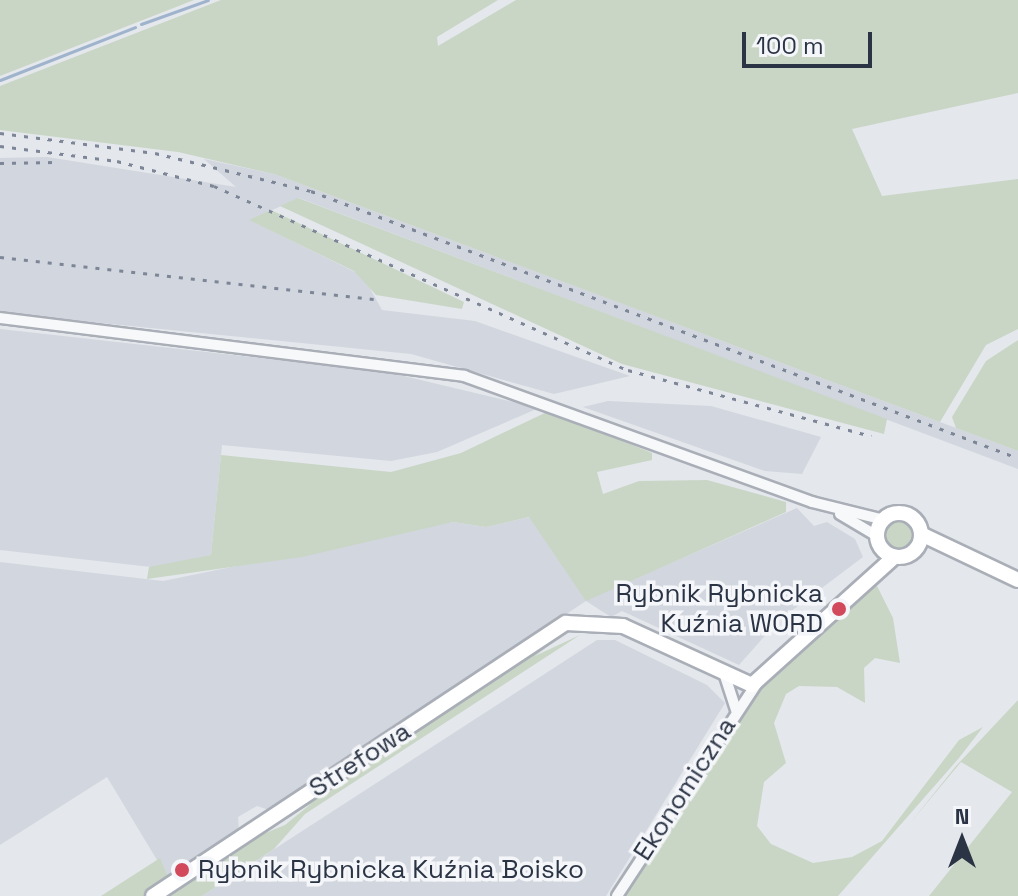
<!DOCTYPE html>
<meta charset="utf-8">
<style>
body{margin:0}
#map{position:relative;width:1018px;height:896px;overflow:hidden;background:#e4e7ec;font-family:"Space Grotesk",sans-serif}
div>[style]{position:absolute}
[style*='--x']{left:calc(var(--x)*1px);top:calc(var(--y)*1px);width:calc(var(--w)*1px);rotate:calc(var(--a)*1deg)}
.built>*{inset:0;background:#d2d6de}
.green>*{inset:0;background:#c9d6c5}
.round{border-radius:50%}
.stream>*{height:3px;margin:-1.5px;padding:0 1.5px;transform-origin:1.5px;border-radius:1.5px;background:#9fb4cc}
.roads{filter:drop-shadow(2px 0 #a9aeb7) drop-shadow(-2px 0 #a9aeb7) drop-shadow(0 2px #a9aeb7) drop-shadow(0 -2px #a9aeb7)}
.street>*{height:10px;margin:-5px;padding:0 5px;transform-origin:5px;border-radius:5px;background:#f7f8fa}
.secondary>*{height:14px;margin:-7px;padding:0 7px;transform-origin:7px;border-radius:7px;background:#fff}
.secondary>.ring{margin:-7px;padding:0;box-sizing:content-box;background:none;border:14px solid #fff;border-radius:50%}
.rail>*{height:3px;margin-top:-1.5px;transform-origin:0;background:repeating-linear-gradient(90deg,#7d8696 0 4px,transparent 0 12px)}
.dots>*{width:22px;height:22px;translate:-50% -50%;box-sizing:border-box;border:4px solid #f4f6f9;border-radius:50%}
span{translate:-50% -50%;white-space:nowrap;text-align:center;line-height:1.15;-webkit-text-stroke:7px #f4f6f9;paint-order:stroke}
.poi-label{font-size:26px;color:#2b3445}
.right{translate:-100% -50%;text-align:right}
.left{translate:0 -50%;text-align:left}
.street-label{font-size:26px;color:#2b3445}
.north{position:absolute;left:922px;top:800px;width:80px;height:80px;-webkit-text-stroke:6px #f4f6f9;paint-order:stroke;rotate:0deg;font-size:22px;font-weight:700;line-height:32px;text-align:center;color:#2b3445}
.north::after{content:'';display:block;margin:auto;width:28px;height:36px;background:#2b3445;clip-path:polygon(50% 0,100% 100%,50% 72%,0 100%)}
.scale{position:absolute;left:742px;top:32px;width:130px;height:36px;box-sizing:border-box;border:4px solid #2b3445;border-top:0;padding-left:10px;font-size:24px;line-height:28px;white-space:nowrap;color:#2b3445;-webkit-text-stroke:6px #f4f6f9;paint-order:stroke}
</style>
<div id="map">
<div class="built">
<i style="clip-path:polygon(47px 157px,236px 187px,204px 159px,274px 174px,1018px 451px,1018px 469px,299px 198px,250px 220px,363px 276px,382px 310px,475px 321px,630px 376px,554px 394px,411px 354px,0 313px,0 158px)"></i>
<i style="clip-path:polygon(0 329px,387px 372px,539px 408px,437px 452px,391px 461px,222px 445px,211px 555px,160px 568px,0 550px)"></i>
<i style="clip-path:polygon(608px 401px,711px 406px,821px 437px,802px 474px,765px 471px,583px 407px)"></i>
<i style="clip-path:polygon(797px 508px,814px 526px,827px 522px,855px 539px,863px 557px,778px 621px,739px 665px,622px 611px,611px 617px,586px 601px,269px 810px,257px 806px,238px 817px,239px 831px,169px 880px,107px 777px,0 845px,0 562px,163px 581px,453px 522px,486px 527px,530px 517px,586px 600px)"></i>
<i style="clip-path:polygon(597px 640px,615px 640px,707px 685px,725px 703px,606px 896px,202px 896px)"></i>
</div>
<div class="green">
<i style="clip-path:polygon(0 0,194px 0,0 76px)"></i>
<i style="clip-path:polygon(221px 0,498px 0,437px 37px,438px 46px,516px 0,1018px 0,1018px 93px,852px 129px,882px 196px,1018px 179px,1018px 329px,986px 345px,940px 422px,274px 174px,178px 152px,0 130px,0 86px)"></i>
<i style="clip-path:polygon(298px 198px,887px 419px,884px 434px,622px 364px,280px 206px)"></i>
<i style="clip-path:polygon(271px 210px,464px 302px,462px 309px,376px 295px,354px 271px,249px 220px)"></i>
<i style="clip-path:polygon(1018px 340px,1018px 451px,956px 428px,952px 417px,986px 361px)"></i>
<i style="clip-path:polygon(549px 411px,652px 453px,652px 460px,597px 472px,603px 494px,639px 481px,707px 480px,786px 502px,786px 512px,586px 601px,529px 517px,486px 527px,453px 522px,302px 557px,147px 579px,149px 567px,211px 555px,221px 455px,391px 472px,461px 453px)"></i>
<i class="round" style="left:885px;top:521px;width:28px;height:28px"></i>
<i style="clip-path:polygon(877px 586px,893px 618px,900px 663px,875px 658px,864px 668px,865px 703px,837px 687px,799px 686px,786px 694px,774px 723px,786px 763px,764px 782px,757px 826px,771px 844px,813px 863px,852px 857px,882px 841px,959px 740px,983px 727px,959px 758px,838px 896px,623px 896px,767px 681px,863px 590px)"></i>
<i style="clip-path:polygon(566px 632px,535px 656px,580px 635px,305px 814px,274px 849px,202px 896px,163px 896px,246px 841px,285px 825px,312px 803px,292px 815px,296px 808px)"></i>
<i style="clip-path:polygon(1018px 700px,1018px 896px,929px 896px,1012px 792px,961px 762px,911px 822px,956px 766px)"></i>
<i style="clip-path:polygon(160px 858px,169px 880px,145px 896px,101px 896px)"></i>
</div>
<div class="stream">
<i style="--x:141;--y:24;--w:71;--a:-19.7"></i>
<i style="--x:0;--y:80;--w:145;--a:-21.4"></i>
</div>
<div class="roads">
<div class="street">
<i style="--x:0;--y:318;--w:468;--a:7.1"></i>
<i style="--x:464;--y:376;--w:370;--a:19.9"></i>
<i style="--x:812;--y:502;--w:74;--a:14"></i>
<i style="--x:840;--y:514;--w:43;--a:30.7"></i>
<i style="--x:725;--y:676;--w:36;--a:72"></i>
<i style="--x:617;--y:896;--w:254;--a:-56.7"></i>
</div>
<div class="secondary">
<i class="ring" style="left:877px;top:513px;width:30px;height:30px"></i>
<i style="--x:921;--y:534;--w:107;--a:25.4"></i>
<i style="--x:153;--y:896;--w:495;--a:-33.5"></i>
<i style="--x:566;--y:623;--w:57;--a:3"></i>
<i style="--x:623;--y:626;--w:142;--a:24.6"></i>
<i style="--x:752;--y:685;--w:191;--a:-42"></i>
</div>
</div>
<div class="rail">
<i style="--x:0;--y:133;--w:156;--a:7.4"></i>
<i style="--x:155;--y:153;--w:161;--a:13.7"></i>
<i style="--x:311;--y:191;--w:756;--a:20.69"></i>
<i style="--x:0;--y:146;--w:118;--a:7.3"></i>
<i style="--x:117;--y:161;--w:100;--a:14.5"></i>
<i style="--x:214;--y:186;--w:453;--a:24"></i>
<i style="--x:628;--y:370;--w:252;--a:15.2"></i>
<i style="--x:0;--y:163;--w:56;--a:-1"></i>
<i style="--x:0;--y:257;--w:378;--a:6.4"></i>
</div>
<div class="dots">
<i style="left:839px;top:609px;background:#d1495b"></i>
<i style="left:182px;top:870px;background:#d1495b"></i>
</div>
<div class="poi-label">
<span class="right" style="left:823px;top:609px">Rybnik Rybnicka<br>Kuźnia WORD</span>
<span class="left" style="left:198px;top:870px">Rybnik Rybnicka Kuźnia Boisko</span>
</div>
<div class="street-label">
<span style="left:360px;top:760px;rotate:-33deg">Strefowa</span>
<span style="left:685px;top:789px;rotate:-57deg">Ekonomiczna</span>
</div>
<div class="north">N</div>
<div class="scale">100 m</div>
</div>
